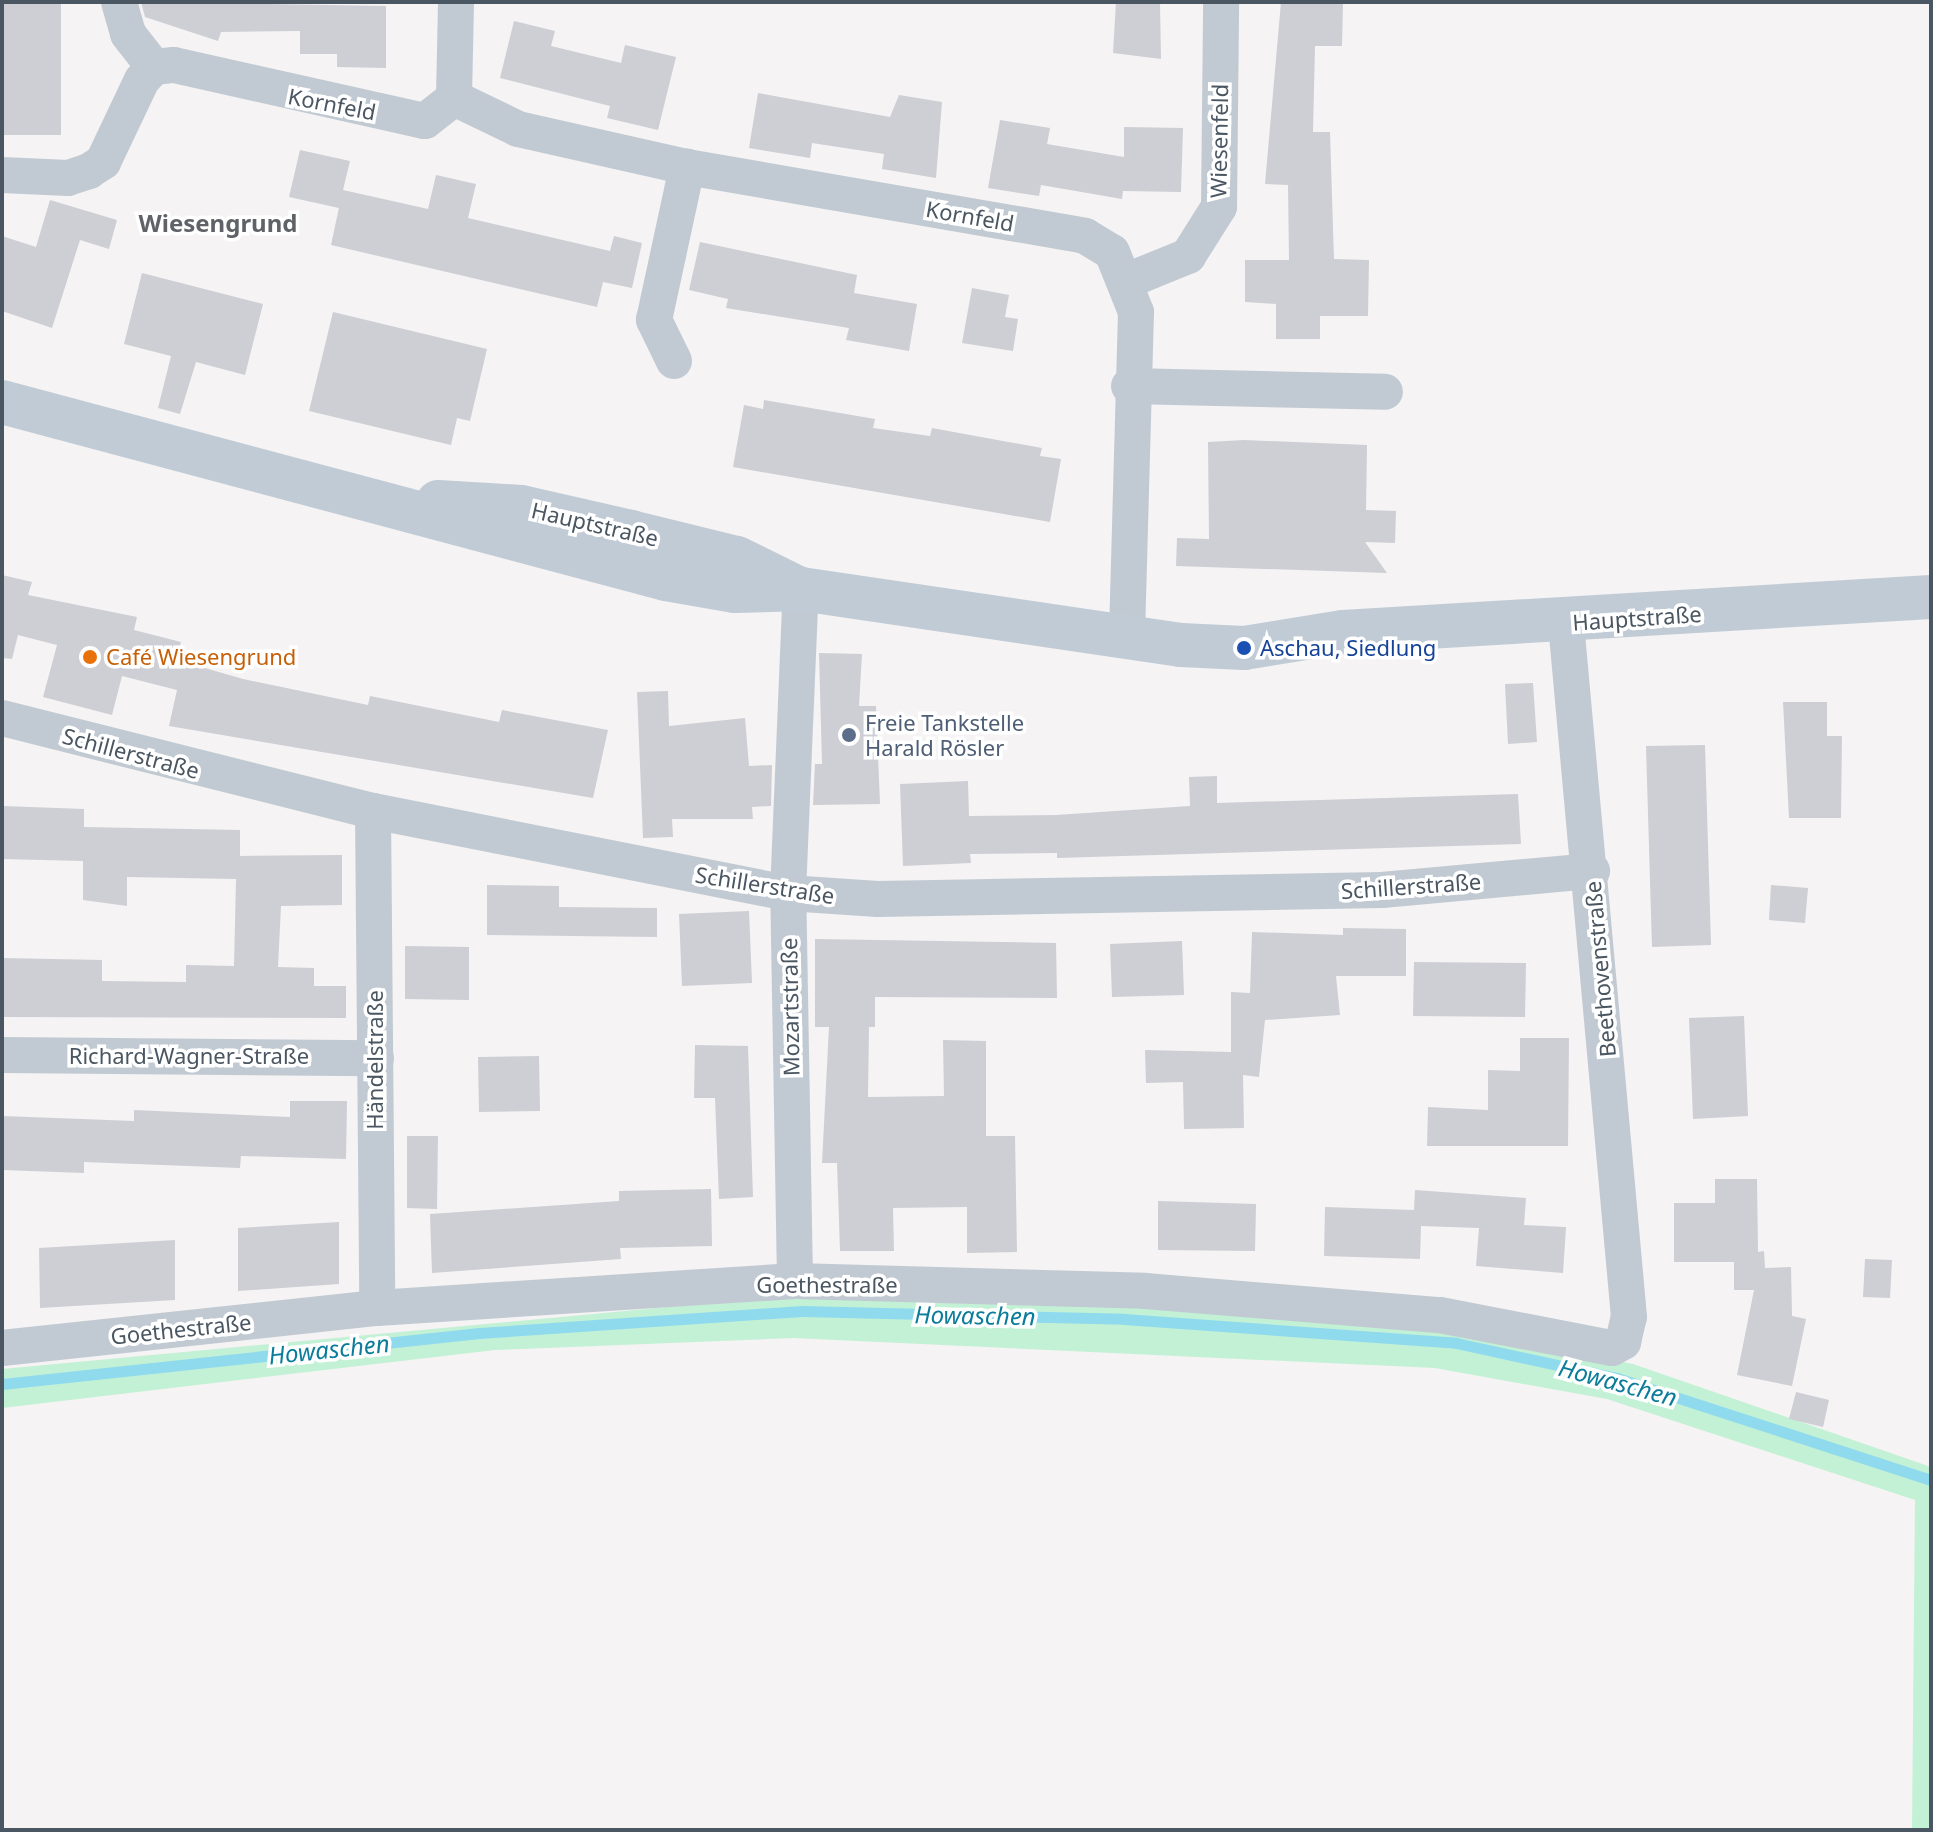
<!DOCTYPE html>
<meta charset="utf-8">
<style>
body{margin:0}
#map{position:relative;width:1933px;height:1832px;overflow:hidden;background:#f5f3f3;font-family:"Noto Sans",sans-serif}
div>[style]{position:absolute}
[style*='--x']{left:calc(var(--x)*1px);top:calc(var(--y)*1px);width:calc(var(--w)*1px);rotate:calc(var(--a)*1deg)}
.green>*{inset:0;background:#c3f1d5}
.stream>*{height:11px;margin:-5.5px;padding:0 5.5px;transform-origin:5.5px;border-radius:5.5px;background:#90daee}
.building>*{inset:0;background:#cdcfd5}
.minor>*{height:36px;margin:-18px;padding:0 18px;transform-origin:18px;border-radius:18px;background:#c1cad2}
.secondary>*{height:44px;margin:-22px;padding:0 22px;transform-origin:22px;border-radius:22px;background:#c1cbd6}
.dots>*{width:22px;height:22px;translate:-50% -50%;box-sizing:border-box;border:4px solid #fff;border-radius:50%}
span{translate:-50% -50%;white-space:nowrap;text-align:center;line-height:1.15;-webkit-text-stroke:7px #fff;paint-order:stroke}
.street-label{font-size:22px;color:#4a5661}
.transit-label{font-size:22px;color:#164399}
.left{translate:0 -50%;text-align:left}
.food-label{font-size:22px;color:#c56008}
.service-label{font-size:22px;color:#4e5e75}
.neighbourhood-label{font-size:24px;color:#5f6368;font-weight:700}
.water-label{font-size:24px;color:#0c7c9b;font-style:italic}
.frame{position:absolute;inset:0;border:4px solid #4a5661;pointer-events:none}
</style>
<div id="map">
<div class="green">
<i style="clip-path:polygon(797px 1295px,1137px 1306px,1453px 1328px,1633px 1364px,1931px 1467px,1931px 1830px,1912px 1830px,1915px 1500px,1607px 1399px,1435px 1368px,793px 1338px,495px 1350px,2px 1408px,2px 1369px)"></i>
</div>
<div class="stream">
<i style="--x:2;--y:1384;--w:480;--a:-6.1"></i>
<i style="--x:479;--y:1333;--w:324;--a:-3.9"></i>
<i style="--x:802;--y:1311;--w:322;--a:1.4"></i>
<i style="--x:1124;--y:1319;--w:333;--a:4.1"></i>
<i style="--x:1456;--y:1343;--w:165;--a:12.3"></i>
<i style="--x:1617;--y:1378;--w:330;--a:18"></i>
</div>
<div class="building">
<i style="clip-path:polygon(2px 2px,61px 2px,61px 135px,2px 135px)"></i>
<i style="clip-path:polygon(141px 2px,386px 6px,386px 68px,337px 67px,337px 54px,300px 54px,300px 31px,221px 32px,218px 41px,145px 17px)"></i>
<i style="clip-path:polygon(1116px 2px,1160px 2px,1161px 59px,1113px 53px)"></i>
<i style="clip-path:polygon(1281px 2px,1343px 2px,1342px 46px,1315px 46px,1313px 132px,1330px 132px,1334px 259px,1369px 260px,1368px 316px,1320px 316px,1320px 339px,1276px 339px,1276px 304px,1245px 302px,1245px 260px,1289px 260px,1288px 185px,1265px 184px)"></i>
<i style="clip-path:polygon(514px 21px,555px 31px,551px 46px,621px 63px,625px 45px,676px 57px,658px 130px,607px 118px,610px 106px,500px 78px)"></i>
<i style="clip-path:polygon(758px 93px,890px 117px,899px 95px,942px 102px,936px 178px,882px 169px,884px 154px,812px 143px,810px 158px,749px 148px)"></i>
<i style="clip-path:polygon(1000px 120px,1050px 128px,1047px 144px,1124px 157px,1124px 127px,1183px 128px,1181px 192px,1123px 191px,1122px 199px,1041px 185px,1039px 196px,988px 188px)"></i>
<i style="clip-path:polygon(300px 150px,350px 161px,343px 190px,428px 209px,436px 175px,476px 184px,468px 218px,610px 251px,614px 236px,642px 243px,632px 288px,603px 282px,597px 307px,331px 245px,341px 198px,339px 208px,289px 197px)"></i>
<i style="clip-path:polygon(50px 200px,117px 220px,109px 249px,80px 240px,52px 328px,2px 311px,2px 236px,36px 247px)"></i>
<i style="clip-path:polygon(700px 242px,857px 275px,854px 293px,917px 304px,909px 351px,846px 340px,849px 328px,726px 308px,728px 299px,689px 290px)"></i>
<i style="clip-path:polygon(142px 273px,263px 304px,245px 375px,196px 362px,180px 414px,158px 408px,171px 356px,124px 344px)"></i>
<i style="clip-path:polygon(972px 288px,1009px 295px,1005px 317px,1018px 319px,1013px 351px,962px 343px)"></i>
<i style="clip-path:polygon(333px 312px,487px 349px,470px 421px,457px 418px,451px 445px,309px 411px)"></i>
<i style="clip-path:polygon(764px 400px,875px 419px,873px 428px,930px 436px,932px 428px,1042px 448px,1040px 456px,1061px 459px,1050px 522px,733px 467px,744px 405px,763px 409px)"></i>
<i style="clip-path:polygon(1244px 440px,1367px 445px,1366px 510px,1396px 511px,1395px 543px,1365px 542px,1387px 573px,1176px 566px,1177px 538px,1209px 539px,1208px 442px)"></i>
<i style="clip-path:polygon(2px 575px,32px 582px,28px 595px,137px 617px,134px 630px,181px 642px,177px 660px,243px 679px,368px 705px,370px 696px,499px 722px,502px 710px,608px 730px,593px 798px,169px 726px,177px 690px,122px 676px,112px 715px,43px 697px,57px 645px,18px 635px,12px 659px,2px 658px)"></i>
<i style="clip-path:polygon(819px 653px,862px 654px,859px 706px,876px 706px,880px 804px,813px 805px,815px 764px,822px 764px)"></i>
<i style="clip-path:polygon(1533px 683px,1537px 742px,1508px 744px,1505px 684px)"></i>
<i style="clip-path:polygon(668px 691px,669px 726px,745px 718px,749px 766px,772px 765px,771px 806px,752px 807px,753px 819px,672px 819px,673px 837px,643px 838px,637px 692px)"></i>
<i style="clip-path:polygon(1783px 702px,1827px 702px,1827px 736px,1842px 736px,1841px 818px,1789px 818px)"></i>
<i style="clip-path:polygon(1705px 745px,1711px 945px,1652px 947px,1646px 746px)"></i>
<i style="clip-path:polygon(1217px 776px,1217px 803px,1518px 794px,1521px 844px,1057px 858px,1057px 853px,970px 854px,971px 863px,903px 866px,900px 784px,968px 781px,969px 816px,1056px 815px,1190px 806px,1189px 777px)"></i>
<i style="clip-path:polygon(2px 806px,84px 809px,84px 827px,240px 830px,240px 856px,342px 855px,342px 905px,281px 906px,278px 967px,314px 968px,314px 986px,346px 986px,346px 1018px,2px 1017px,2px 958px,102px 960px,102px 981px,186px 982px,186px 965px,234px 966px,236px 879px,127px 877px,127px 906px,83px 900px,83px 861px,2px 859px)"></i>
<i style="clip-path:polygon(487px 885px,559px 886px,559px 907px,657px 908px,657px 937px,487px 935px)"></i>
<i style="clip-path:polygon(1771px 885px,1808px 888px,1805px 923px,1769px 920px)"></i>
<i style="clip-path:polygon(749px 911px,752px 983px,682px 986px,679px 914px)"></i>
<i style="clip-path:polygon(1343px 928px,1406px 929px,1406px 976px,1336px 976px,1340px 1015px,1265px 1020px,1259px 1077px,1243px 1075px,1244px 1128px,1184px 1129px,1183px 1082px,1146px 1083px,1145px 1050px,1231px 1052px,1231px 992px,1250px 993px,1252px 932px,1343px 935px)"></i>
<i style="clip-path:polygon(815px 939px,1056px 943px,1057px 998px,875px 997px,875px 1027px,869px 1027px,868px 1097px,944px 1096px,943px 1040px,986px 1041px,986px 1136px,1015px 1136px,1017px 1252px,967px 1253px,967px 1207px,893px 1208px,894px 1251px,840px 1251px,837px 1163px,822px 1163px,829px 1027px,815px 1027px)"></i>
<i style="clip-path:polygon(1182px 941px,1184px 995px,1112px 997px,1110px 944px)"></i>
<i style="clip-path:polygon(405px 946px,469px 947px,469px 1000px,405px 999px)"></i>
<i style="clip-path:polygon(1414px 962px,1526px 963px,1525px 1017px,1413px 1016px)"></i>
<i style="clip-path:polygon(1744px 1016px,1748px 1116px,1693px 1119px,1689px 1018px)"></i>
<i style="clip-path:polygon(1520px 1038px,1569px 1038px,1568px 1146px,1427px 1146px,1428px 1107px,1488px 1110px,1488px 1070px,1520px 1071px)"></i>
<i style="clip-path:polygon(695px 1045px,748px 1046px,753px 1197px,719px 1199px,715px 1098px,694px 1098px)"></i>
<i style="clip-path:polygon(539px 1056px,540px 1111px,479px 1112px,478px 1057px)"></i>
<i style="clip-path:polygon(290px 1101px,347px 1101px,346px 1159px,241px 1156px,240px 1168px,84px 1162px,84px 1173px,2px 1170px,2px 1116px,134px 1121px,134px 1110px,290px 1117px)"></i>
<i style="clip-path:polygon(407px 1136px,438px 1136px,437px 1209px,407px 1208px)"></i>
<i style="clip-path:polygon(1715px 1179px,1757px 1179px,1758px 1252px,1764px 1251px,1765px 1268px,1791px 1267px,1792px 1316px,1806px 1319px,1792px 1386px,1737px 1375px,1754px 1290px,1734px 1290px,1734px 1262px,1674px 1262px,1674px 1203px,1715px 1203px)"></i>
<i style="clip-path:polygon(711px 1189px,712px 1246px,620px 1248px,621px 1259px,432px 1273px,430px 1214px,619px 1201px,619px 1191px)"></i>
<i style="clip-path:polygon(1415px 1190px,1526px 1198px,1524px 1225px,1566px 1227px,1563px 1273px,1476px 1266px,1479px 1228px,1421px 1226px,1420px 1259px,1324px 1256px,1325px 1207px,1414px 1210px)"></i>
<i style="clip-path:polygon(1158px 1201px,1256px 1204px,1255px 1251px,1158px 1250px)"></i>
<i style="clip-path:polygon(339px 1222px,339px 1284px,238px 1291px,238px 1228px)"></i>
<i style="clip-path:polygon(175px 1240px,175px 1300px,40px 1308px,39px 1248px)"></i>
<i style="clip-path:polygon(1865px 1259px,1892px 1260px,1890px 1298px,1863px 1297px)"></i>
<i style="clip-path:polygon(1796px 1392px,1829px 1400px,1823px 1427px,1789px 1419px)"></i>
</div>
<div class="minor">
<i style="--x:119;--y:2;--w:33;--a:74"></i>
<i style="--x:128;--y:34;--w:42;--a:51.8"></i>
<i style="--x:454;--y:98;--w:96;--a:-88.8"></i>
<i style="--x:2;--y:175;--w:66;--a:2.6"></i>
<i style="--x:68;--y:178;--w:22;--a:-18"></i>
<i style="--x:89;--y:171;--w:17;--a:-33"></i>
<i style="--x:103;--y:162;--w:91;--a:-64.6"></i>
<i style="--x:142;--y:80;--w:18;--a:-47"></i>
<i style="--x:154;--y:67;--w:20;--a:-6"></i>
<i style="--x:174;--y:65;--w:257;--a:12.6"></i>
<i style="--x:425;--y:121;--w:37;--a:-38"></i>
<i style="--x:454;--y:98;--w:71;--a:25.8"></i>
<i style="--x:518;--y:129;--w:173;--a:12.7"></i>
<i style="--x:687;--y:167;--w:404;--a:9.8"></i>
<i style="--x:1085;--y:236;--w:31;--a:31"></i>
<i style="--x:1112;--y:252;--w:65;--a:68.2"></i>
<i style="--x:1136;--y:312;--w:322;--a:91.6"></i>
<i style="--x:1129;--y:280;--w:64;--a:-22.1"></i>
<i style="--x:1188;--y:256;--w:58;--a:-57.7"></i>
<i style="--x:1219;--y:207;--w:205;--a:-89.4"></i>
<i style="--x:674;--y:361;--w:46;--a:-116"></i>
<i style="--x:654;--y:320;--w:157;--a:-77.8"></i>
<i style="--x:1129;--y:386;--w:256;--a:1.3"></i>
<i style="--x:2;--y:718;--w:382;--a:14.1"></i>
<i style="--x:373;--y:811;--w:423;--a:11.2"></i>
<i style="--x:788;--y:893;--w:90;--a:3.8"></i>
<i style="--x:878;--y:899;--w:504;--a:-1.02"></i>
<i style="--x:1382;--y:890;--w:211;--a:-5.2"></i>
<i style="--x:373;--y:811;--w:497;--a:89.5"></i>
<i style="--x:2;--y:1055;--w:374;--a:0.5"></i>
<i style="--x:795;--y:1281;--w:388;--a:-91"></i>
<i style="--x:788;--y:893;--w:304;--a:-87.6"></i>
<i style="--x:2;--y:1348;--w:377;--a:-6.1"></i>
<i style="--x:377;--y:1308;--w:419;--a:-3.7"></i>
<i style="--x:795;--y:1281;--w:350;--a:1.6"></i>
<i style="--x:1145;--y:1291;--w:296;--a:4.7"></i>
<i style="--x:1440;--y:1315;--w:175;--a:10.9"></i>
<i style="--x:1612;--y:1348;--w:13;--a:-29"></i>
<i style="--x:1623;--y:1342;--w:26;--a:-77"></i>
<i style="--x:1629;--y:1317;--w:697;--a:-95.19"></i>
</div>
<div class="secondary">
<i style="--x:2;--y:402;--w:687;--a:14.93"></i>
<i style="--x:666;--y:579;--w:70;--a:9.9"></i>
<i style="--x:735;--y:591;--w:66;--a:-1.7"></i>
<i style="--x:801;--y:589;--w:384;--a:8.4"></i>
<i style="--x:1181;--y:645;--w:63;--a:2.7"></i>
<i style="--x:1244;--y:648;--w:100;--a:-9.2"></i>
<i style="--x:1343;--y:632;--w:589;--a:-3.41"></i>
<i style="--x:438;--y:502;--w:83;--a:3.4"></i>
<i style="--x:521;--y:507;--w:113;--a:12.8"></i>
<i style="--x:631;--y:532;--w:109;--a:13.8"></i>
<i style="--x:737;--y:558;--w:66;--a:26.2"></i>
</div>
<div class="dots">
<i style="left:1244px;top:648px;background:#1a4fb4"></i>
<i style="left:90px;top:657px;background:#e8710a"></i>
<i style="left:849px;top:735px;background:#5c6f8a"></i>
</div>
<div class="street-label">
<span style="left:332px;top:104px;rotate:11deg">Kornfeld</span>
<span style="left:1219px;top:141px;rotate:-89deg">Wiesenfeld</span>
<span style="left:970px;top:216px;rotate:10deg">Kornfeld</span>
<span style="left:595px;top:524px;rotate:13deg">Hauptstraße</span>
<span style="left:1637px;top:618px;rotate:-4deg">Hauptstraße</span>
<span style="left:131px;top:753px;rotate:15deg">Schillerstraße</span>
<span style="left:765px;top:885px;rotate:9deg">Schillerstraße</span>
<span style="left:1411px;top:886px;rotate:-4deg">Schillerstraße</span>
<span style="left:1600px;top:969px;rotate:-95deg">Beethovenstraße</span>
<span style="left:790px;top:1007px;rotate:-91deg">Mozartstraße</span>
<span style="left:189px;top:1056px">Richard-Wagner-Straße</span>
<span style="left:375px;top:1060px;rotate:-90deg">Händelstraße</span>
<span style="left:827px;top:1285px">Goethestraße</span>
<span style="left:181px;top:1329px;rotate:-6deg">Goethestraße</span>
</div>
<div class="transit-label">
<span class="left" style="left:1260px;top:648px">Aschau, Siedlung</span>
</div>
<div class="food-label">
<span class="left" style="left:106px;top:657px">Café Wiesengrund</span>
</div>
<div class="service-label">
<span class="left" style="left:865px;top:735px">Freie Tankstelle<br>Harald Rösler</span>
</div>
<div class="neighbourhood-label">
<span style="left:218px;top:223px">Wiesengrund</span>
</div>
<div class="water-label">
<span style="left:975px;top:1315px;rotate:1deg">Howaschen</span>
<span style="left:329px;top:1349px;rotate:-6deg">Howaschen</span>
<span style="left:1618px;top:1382px;rotate:15deg">Howaschen</span>
</div>
<div class="frame"></div>
</div>
